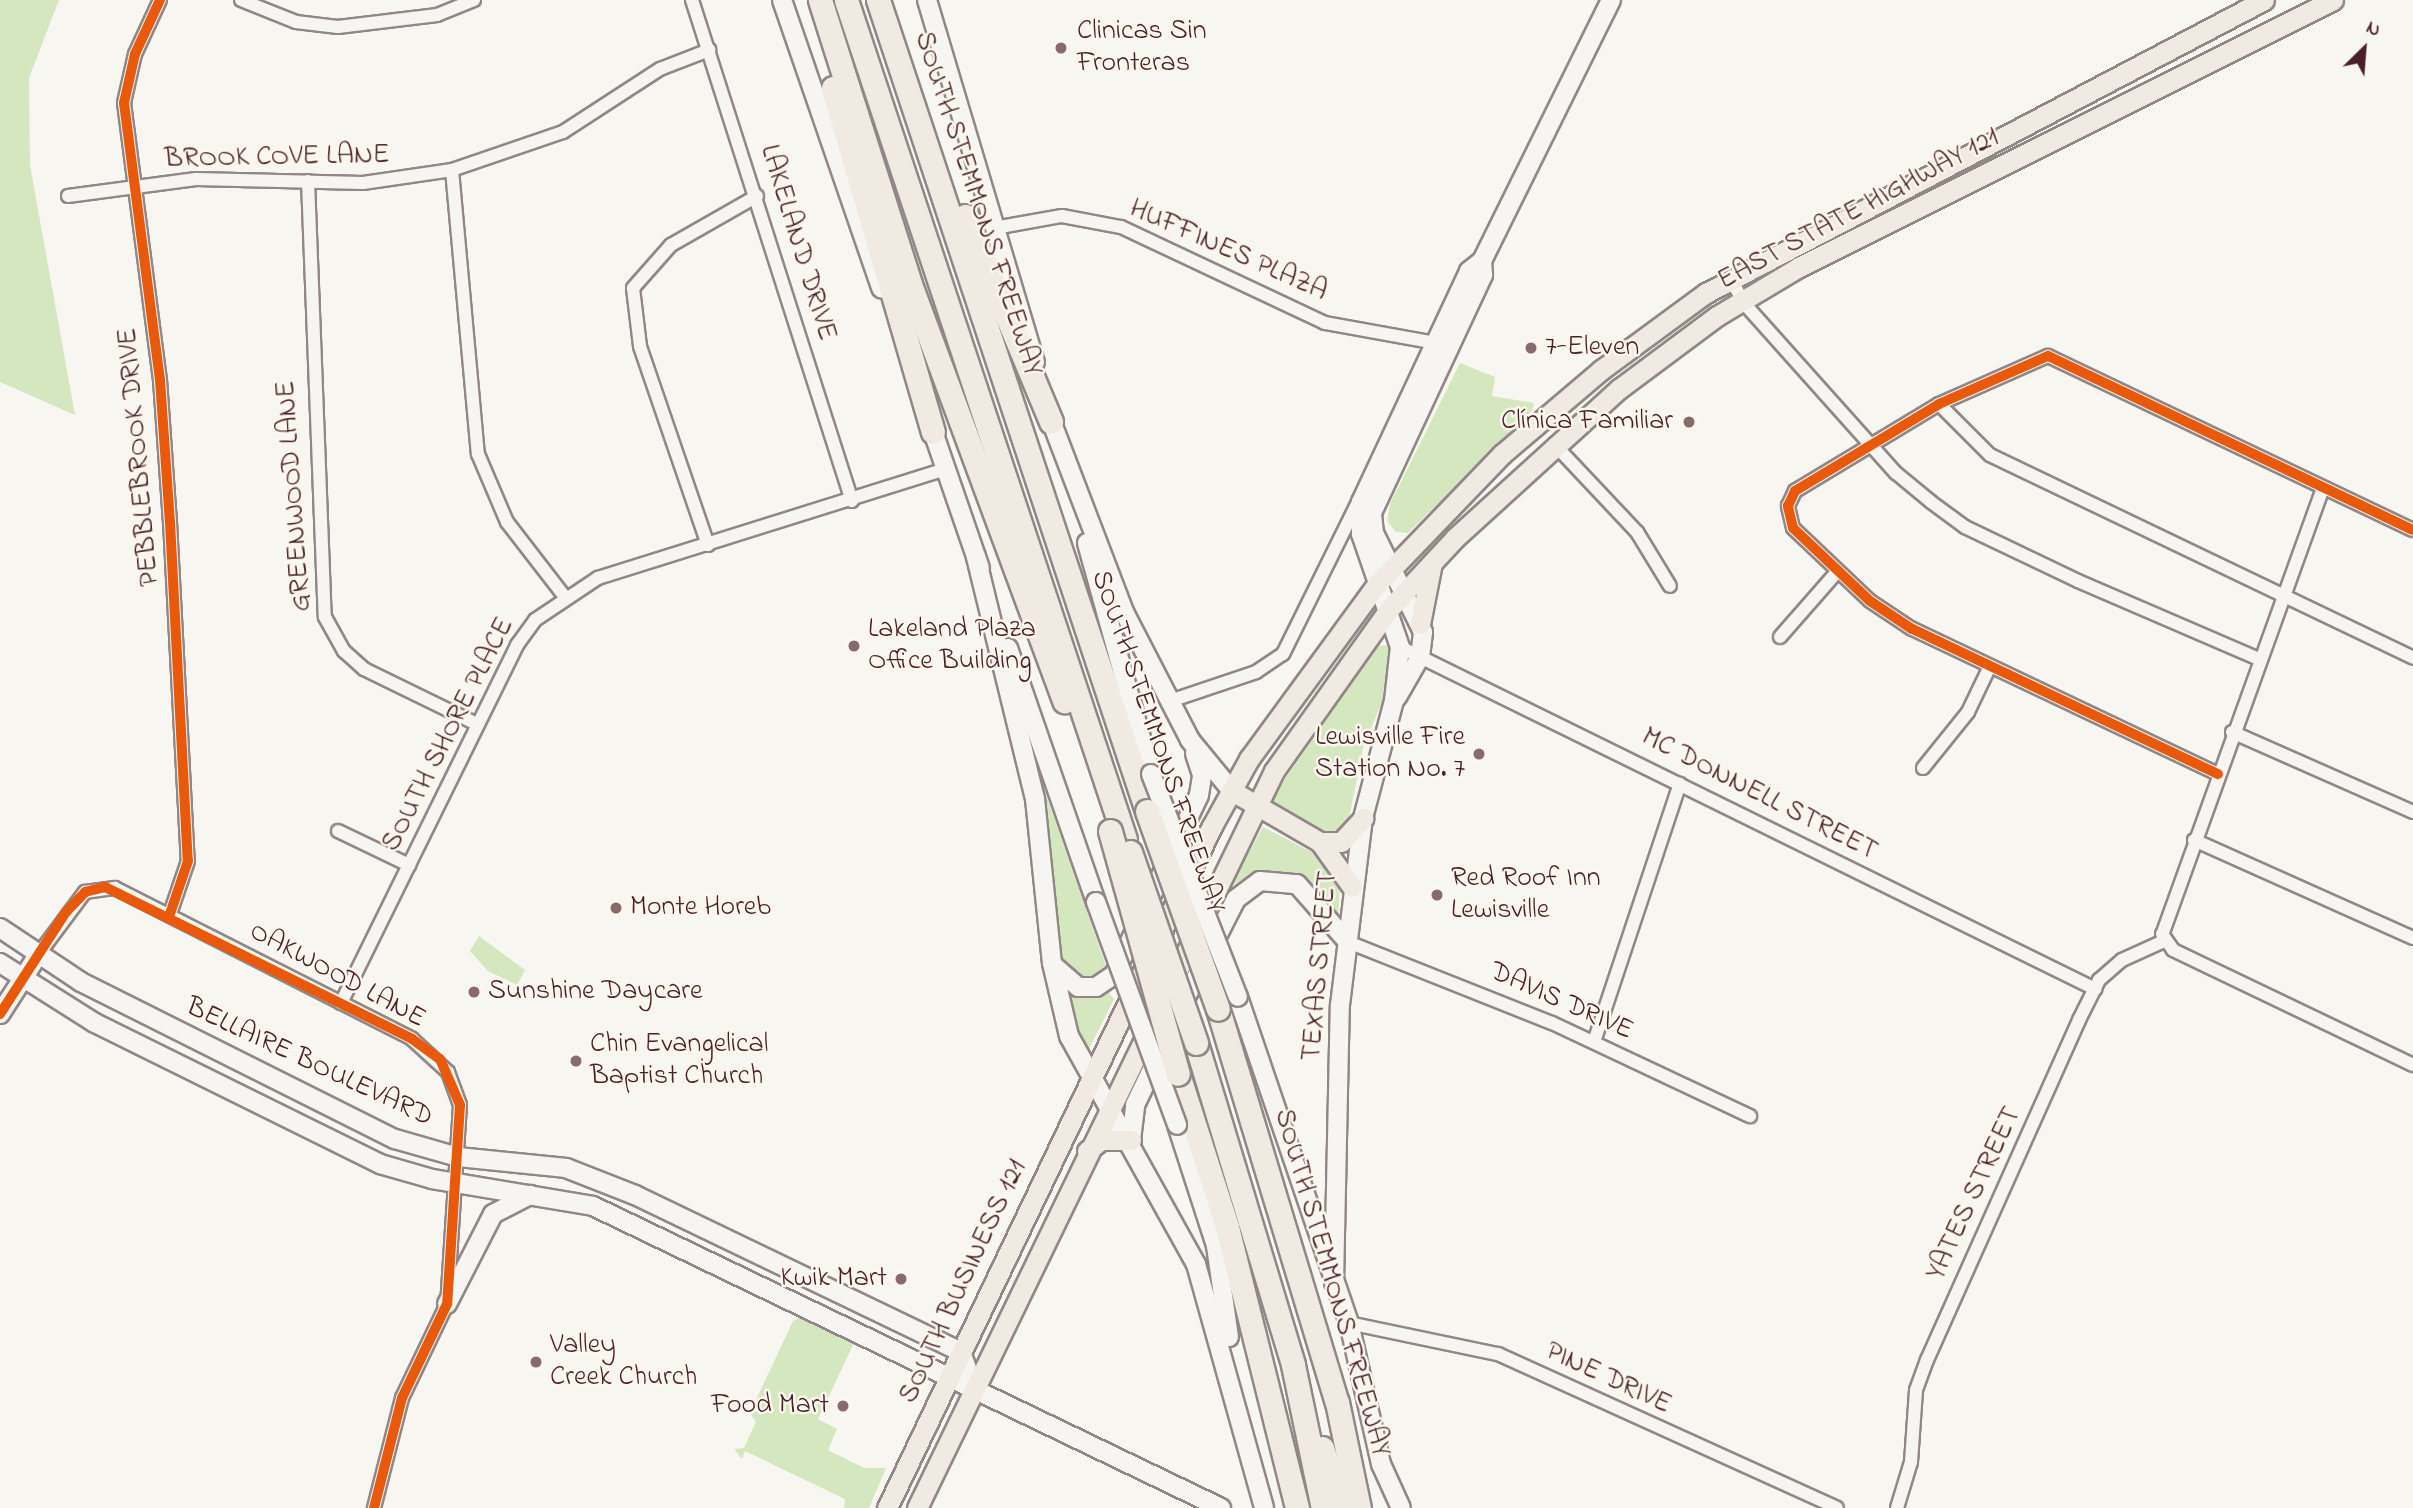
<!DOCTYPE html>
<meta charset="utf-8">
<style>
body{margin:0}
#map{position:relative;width:2413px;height:1508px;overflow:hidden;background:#f8f6f0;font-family:"Indie Flower",sans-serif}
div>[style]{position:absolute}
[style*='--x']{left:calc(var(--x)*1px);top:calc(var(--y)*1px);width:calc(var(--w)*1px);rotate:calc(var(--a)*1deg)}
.green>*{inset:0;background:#d5e7be}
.roads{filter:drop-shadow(2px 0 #918787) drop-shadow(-2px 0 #918787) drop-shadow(0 2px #918787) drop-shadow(0 -2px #918787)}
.street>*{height:12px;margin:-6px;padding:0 6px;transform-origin:6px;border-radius:6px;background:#f6f5f1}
.secondary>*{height:18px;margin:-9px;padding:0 9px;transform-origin:9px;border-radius:9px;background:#f6f5f1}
.primary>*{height:19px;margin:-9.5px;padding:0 9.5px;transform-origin:9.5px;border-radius:9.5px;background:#f0eae2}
.highway>*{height:23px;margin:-11.5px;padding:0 11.5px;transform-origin:11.5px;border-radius:11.5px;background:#f0eae2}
.bridges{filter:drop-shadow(2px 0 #918787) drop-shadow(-2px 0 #918787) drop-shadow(0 2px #918787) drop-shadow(0 -2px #918787)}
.secondary-bridge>*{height:18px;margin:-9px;padding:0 9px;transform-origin:9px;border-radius:9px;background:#f6f5f1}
.highway-bridge>*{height:23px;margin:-11.5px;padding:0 11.5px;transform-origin:11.5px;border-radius:11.5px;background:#f0eae2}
.cycleway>*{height:10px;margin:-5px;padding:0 5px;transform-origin:5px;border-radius:5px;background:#e8590c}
.dots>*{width:19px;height:19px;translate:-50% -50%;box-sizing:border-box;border:4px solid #fbf7ec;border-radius:50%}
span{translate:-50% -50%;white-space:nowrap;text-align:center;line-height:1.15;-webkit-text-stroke:5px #fbf7ec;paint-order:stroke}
.poi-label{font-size:28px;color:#4a1f2b}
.left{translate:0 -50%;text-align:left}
.right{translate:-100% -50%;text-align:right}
.street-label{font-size:28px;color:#4a1f2b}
.north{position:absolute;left:2329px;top:14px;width:70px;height:70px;-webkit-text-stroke:5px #fbf7ec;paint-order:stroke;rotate:25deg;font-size:19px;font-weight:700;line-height:28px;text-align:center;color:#4a1f2b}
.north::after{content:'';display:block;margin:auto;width:24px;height:32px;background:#4a1f2b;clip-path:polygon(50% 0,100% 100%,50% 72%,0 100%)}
</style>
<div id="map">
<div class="green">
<i style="clip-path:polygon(0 0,59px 0,29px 78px,30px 165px,75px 415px,0 382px)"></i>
<i style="clip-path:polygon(1460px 363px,1495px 377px,1492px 396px,1534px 403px,1532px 411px,1408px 533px,1396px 532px,1387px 521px,1390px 504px)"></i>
<i style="clip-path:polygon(1388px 645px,1393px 650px,1391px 682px,1364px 744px,1346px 833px,1332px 839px,1273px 807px,1272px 798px,1377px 646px)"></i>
<i style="clip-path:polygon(1035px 763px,1107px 969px,1097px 980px,1081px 983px,1064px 975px)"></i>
<i style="clip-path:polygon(1263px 827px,1327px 860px,1340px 881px,1338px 920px,1284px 873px,1259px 872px,1231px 885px)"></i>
<i style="clip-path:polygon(479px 936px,525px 970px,517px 985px,488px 971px,470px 951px)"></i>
<i style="clip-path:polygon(1107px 990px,1114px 999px,1086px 1055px,1069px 994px)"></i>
<i style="clip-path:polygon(801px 1317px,854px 1343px,818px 1419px,837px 1429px,828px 1450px,864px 1468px,886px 1468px,869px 1508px,844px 1508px,845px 1499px,745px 1451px,742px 1459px,734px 1449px,744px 1448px,756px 1422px,750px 1413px,793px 1321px)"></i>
</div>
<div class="roads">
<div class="street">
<i style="--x:160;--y:0;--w:60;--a:114.8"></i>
<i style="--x:135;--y:54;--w:50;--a:102.7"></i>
<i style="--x:124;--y:103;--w:279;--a:82.6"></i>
<i style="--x:160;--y:380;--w:142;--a:86"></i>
<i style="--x:170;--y:522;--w:339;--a:87"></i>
<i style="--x:188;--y:861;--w:56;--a:108.8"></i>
<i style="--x:241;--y:0;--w:59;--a:21.8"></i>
<i style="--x:296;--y:22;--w:42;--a:6.8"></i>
<i style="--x:338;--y:27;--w:100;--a:-6.9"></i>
<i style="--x:437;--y:15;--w:40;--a:-22"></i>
<i style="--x:692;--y:0;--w:526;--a:72.29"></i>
<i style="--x:452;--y:170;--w:285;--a:84.8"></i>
<i style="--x:478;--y:454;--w:74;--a:66.9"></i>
<i style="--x:507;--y:522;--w:95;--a:52.3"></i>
<i style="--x:308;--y:181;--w:436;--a:87.8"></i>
<i style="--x:325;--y:617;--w:39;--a:61"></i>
<i style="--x:344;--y:651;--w:27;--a:42"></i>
<i style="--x:364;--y:669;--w:126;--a:26"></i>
<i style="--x:68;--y:196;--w:129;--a:-7.6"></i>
<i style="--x:196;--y:179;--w:167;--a:1.4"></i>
<i style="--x:363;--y:183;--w:90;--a:-8.3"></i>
<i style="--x:452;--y:170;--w:117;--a:-18.9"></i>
<i style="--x:563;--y:132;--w:116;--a:-33"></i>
<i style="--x:660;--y:69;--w:53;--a:-21.2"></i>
<i style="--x:1000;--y:227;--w:63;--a:-10.1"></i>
<i style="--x:1062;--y:216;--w:60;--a:10.6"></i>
<i style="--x:1121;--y:227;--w:225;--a:25.2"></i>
<i style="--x:1325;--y:323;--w:113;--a:10.2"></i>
<i style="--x:1731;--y:278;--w:25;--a:64"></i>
<i style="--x:1742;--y:301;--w:231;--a:48.2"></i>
<i style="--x:1896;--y:473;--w:45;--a:39.6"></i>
<i style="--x:1931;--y:502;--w:42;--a:36.3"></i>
<i style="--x:1965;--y:527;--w:125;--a:25.5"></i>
<i style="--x:2078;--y:581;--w:197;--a:23.3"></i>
<i style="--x:1939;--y:404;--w:72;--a:45"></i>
<i style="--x:1990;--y:455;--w:469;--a:25.6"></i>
<i style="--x:1554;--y:444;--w:121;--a:46.7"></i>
<i style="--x:1637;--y:532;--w:63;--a:58.6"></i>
<i style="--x:2323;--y:488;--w:474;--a:109.8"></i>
<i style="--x:2162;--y:934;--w:19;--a:55"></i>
<i style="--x:2173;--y:950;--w:266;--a:25.6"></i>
<i style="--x:708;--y:545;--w:210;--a:-108.9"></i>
<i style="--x:640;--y:346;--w:58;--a:-96.9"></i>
<i style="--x:633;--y:288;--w:57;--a:-48.5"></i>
<i style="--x:671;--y:245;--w:99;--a:-29.7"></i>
<i style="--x:1780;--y:637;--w:85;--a:-48.8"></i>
<i style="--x:1400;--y:647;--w:775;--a:26.2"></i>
<i style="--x:1170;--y:701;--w:91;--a:-18.6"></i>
<i style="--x:1256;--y:672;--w:32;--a:-34"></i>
<i style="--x:1283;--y:654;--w:174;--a:-63.7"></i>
<i style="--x:2232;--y:732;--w:198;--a:23.8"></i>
<i style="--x:1923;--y:768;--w:72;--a:-51.2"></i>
<i style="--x:1968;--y:712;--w:51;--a:-64.4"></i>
<i style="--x:2218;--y:774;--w:339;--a:-154.6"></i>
<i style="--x:1912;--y:629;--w:50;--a:-146.3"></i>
<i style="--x:1870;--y:601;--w:106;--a:-136.5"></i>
<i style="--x:1793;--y:528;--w:23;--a:-103"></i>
<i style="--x:1788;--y:506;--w:17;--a:-65"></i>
<i style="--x:1795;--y:491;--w:168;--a:-31.1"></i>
<i style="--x:1939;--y:404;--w:119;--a:-23.8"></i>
<i style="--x:2048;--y:356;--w:404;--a:25.5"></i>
<i style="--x:338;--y:831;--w:79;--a:25.6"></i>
<i style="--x:2194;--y:840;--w:240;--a:24.1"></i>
<i style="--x:1348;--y:942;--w:219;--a:21.7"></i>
<i style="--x:1552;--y:1023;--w:219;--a:25.2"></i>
<i style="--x:38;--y:955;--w:79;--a:-53.3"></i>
<i style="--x:85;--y:892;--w:30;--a:-8"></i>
<i style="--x:115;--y:888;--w:333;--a:26.9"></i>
<i style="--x:412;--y:1039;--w:49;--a:42.5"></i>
<i style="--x:448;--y:1072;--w:35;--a:70"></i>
<i style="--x:460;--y:1105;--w:199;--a:93.7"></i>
<i style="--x:447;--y:1304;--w:104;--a:115.6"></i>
<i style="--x:402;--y:1398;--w:114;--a:104.3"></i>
<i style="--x:341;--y:1003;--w:399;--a:-63.8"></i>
<i style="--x:517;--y:645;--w:31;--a:-54"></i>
<i style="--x:535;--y:620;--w:76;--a:-33.7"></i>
<i style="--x:598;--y:578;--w:365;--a:-17.4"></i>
<i style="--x:1594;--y:1042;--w:272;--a:-71.6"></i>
<i style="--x:1349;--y:1323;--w:152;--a:11.8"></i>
<i style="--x:1498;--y:1354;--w:372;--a:24.4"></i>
<i style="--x:1897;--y:1508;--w:48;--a:-73.1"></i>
<i style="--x:1911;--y:1462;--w:72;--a:-86"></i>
<i style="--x:1916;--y:1390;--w:32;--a:-70"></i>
<i style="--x:1927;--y:1360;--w:372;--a:-65.9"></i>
<i style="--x:2079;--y:1020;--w:45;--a:-63.4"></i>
<i style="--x:2099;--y:980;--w:30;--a:-41"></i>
<i style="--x:2122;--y:960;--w:46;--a:-24.3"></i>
</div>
<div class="secondary">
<i style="--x:782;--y:0;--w:305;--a:71"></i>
<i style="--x:927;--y:0;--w:378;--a:73.4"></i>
<i style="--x:1047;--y:410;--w:216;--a:69.1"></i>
<i style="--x:1124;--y:612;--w:144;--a:62.7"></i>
<i style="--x:1190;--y:740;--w:66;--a:50.5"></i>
<i style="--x:930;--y:423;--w:153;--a:71"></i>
<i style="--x:1087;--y:543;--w:240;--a:74.5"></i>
<i style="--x:976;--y:557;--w:249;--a:76.3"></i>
<i style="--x:1035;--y:799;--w:165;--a:84.1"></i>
<i style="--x:1052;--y:963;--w:75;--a:76.9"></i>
<i style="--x:1069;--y:1036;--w:261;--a:60.9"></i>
<i style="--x:1196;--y:1264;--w:253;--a:74.4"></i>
<i style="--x:1008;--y:648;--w:269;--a:70.9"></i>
<i style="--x:1397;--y:697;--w:46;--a:-60.1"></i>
<i style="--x:1420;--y:657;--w:25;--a:-83"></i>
<i style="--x:1423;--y:632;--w:110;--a:-116.3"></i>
<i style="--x:1374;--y:533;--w:20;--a:-96"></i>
<i style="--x:1372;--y:513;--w:263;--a:-65"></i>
<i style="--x:1483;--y:275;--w:14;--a:-94"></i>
<i style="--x:0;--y:928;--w:97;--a:33.7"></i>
<i style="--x:81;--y:982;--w:351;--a:26.6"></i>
<i style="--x:395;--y:1139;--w:66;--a:15.9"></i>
<i style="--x:458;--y:1157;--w:109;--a:5.8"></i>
<i style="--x:566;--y:1168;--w:74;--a:21.4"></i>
<i style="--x:635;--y:1195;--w:362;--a:25.7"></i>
<i style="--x:961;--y:1352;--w:38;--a:70"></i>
<i style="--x:0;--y:963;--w:112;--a:32.3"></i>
<i style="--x:95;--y:1023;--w:318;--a:26.3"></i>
<i style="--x:380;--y:1164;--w:54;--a:16.1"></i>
<i style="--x:432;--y:1179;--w:163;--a:9.5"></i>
<i style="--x:593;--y:1206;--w:697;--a:25.68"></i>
<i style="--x:1054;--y:966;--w:32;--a:41"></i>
<i style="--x:1078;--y:987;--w:18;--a:0"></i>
<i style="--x:1096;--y:987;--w:22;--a:-34"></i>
<i style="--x:1114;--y:975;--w:199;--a:-64.7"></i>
<i style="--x:1199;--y:795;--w:20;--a:-81"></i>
<i style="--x:1202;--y:775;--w:23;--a:-108"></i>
<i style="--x:1238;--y:997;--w:344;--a:71.2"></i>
<i style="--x:1349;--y:1323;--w:145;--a:77.2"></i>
<i style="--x:1381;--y:1464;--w:48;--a:65.6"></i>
<i style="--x:1180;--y:1009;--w:123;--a:-63"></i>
<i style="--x:1236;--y:899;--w:30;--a:-37"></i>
<i style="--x:1260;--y:881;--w:37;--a:5"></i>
<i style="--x:1297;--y:884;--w:77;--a:48.7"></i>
<i style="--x:0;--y:1014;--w:70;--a:-57.2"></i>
<i style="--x:1177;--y:1125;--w:127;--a:72.1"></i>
<i style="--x:1216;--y:1246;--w:92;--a:81.9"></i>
<i style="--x:1131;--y:1140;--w:35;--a:-83"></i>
<i style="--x:1135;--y:1105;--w:58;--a:-64.3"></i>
<i style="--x:1334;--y:1283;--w:278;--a:-88.8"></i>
<i style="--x:1340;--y:1005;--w:188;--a:-83"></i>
<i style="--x:1363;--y:818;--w:121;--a:-75.2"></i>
<i style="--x:1394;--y:701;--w:54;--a:-83.7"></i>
<i style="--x:1400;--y:647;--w:120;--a:-109"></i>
<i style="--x:1361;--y:534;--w:32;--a:-90"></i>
<i style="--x:1361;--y:502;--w:255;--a:-64.9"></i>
<i style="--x:1469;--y:271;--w:16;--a:-38"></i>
<i style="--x:1482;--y:261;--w:291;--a:-63.7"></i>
<i style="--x:447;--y:1304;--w:101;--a:-62.9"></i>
<i style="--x:493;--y:1214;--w:42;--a:-27.2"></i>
</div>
<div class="primary">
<i style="--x:1420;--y:624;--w:62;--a:-78.9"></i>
<i style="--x:1232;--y:791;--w:102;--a:30.1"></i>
<i style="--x:1320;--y:842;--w:55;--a:54.6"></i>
<i style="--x:1320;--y:842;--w:21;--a:0"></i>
<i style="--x:1341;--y:842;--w:33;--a:-47"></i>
<i style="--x:1087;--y:1151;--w:18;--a:-38"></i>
<i style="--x:1101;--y:1140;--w:30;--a:0"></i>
<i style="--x:887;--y:1508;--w:755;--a:-64.52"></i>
<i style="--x:1212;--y:826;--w:77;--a:-61.1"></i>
<i style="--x:1249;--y:759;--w:218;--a:-53.8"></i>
<i style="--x:1378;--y:583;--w:179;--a:-46.1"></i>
<i style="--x:1502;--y:454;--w:130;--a:-40.3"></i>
<i style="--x:1601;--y:370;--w:130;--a:-36.3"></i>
<i style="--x:1706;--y:293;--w:630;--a:-27.7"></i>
<i style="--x:917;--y:1508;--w:819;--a:-64.15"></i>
<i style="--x:1274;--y:771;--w:200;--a:-54.6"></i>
<i style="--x:1390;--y:608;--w:96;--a:-47.1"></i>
<i style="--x:1455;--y:538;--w:222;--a:-42.3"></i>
<i style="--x:1619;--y:389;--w:122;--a:-36.7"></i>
<i style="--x:1717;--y:316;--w:96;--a:-30.9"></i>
<i style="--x:1799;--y:267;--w:597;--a:-26.57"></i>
</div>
<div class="highway">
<i style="--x:820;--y:0;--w:298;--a:72.4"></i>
<i style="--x:910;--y:284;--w:445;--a:69.7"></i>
<i style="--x:846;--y:0;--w:884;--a:71.61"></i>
<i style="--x:878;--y:0;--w:854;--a:71.65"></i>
<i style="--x:833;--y:88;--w:358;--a:73.8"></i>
<i style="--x:965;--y:216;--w:223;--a:67.3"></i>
<i style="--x:1218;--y:1009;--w:411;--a:73.2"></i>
<i style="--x:1337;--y:1402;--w:108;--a:78.3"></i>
<i style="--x:1196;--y:1043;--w:336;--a:73.2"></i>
<i style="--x:1293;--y:1365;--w:146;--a:78.2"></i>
<i style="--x:1178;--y:1074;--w:161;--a:72.2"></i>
<i style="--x:1227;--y:1227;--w:290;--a:76"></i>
<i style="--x:1322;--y:1448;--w:63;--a:71.6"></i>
</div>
</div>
<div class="bridges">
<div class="secondary-bridge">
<i style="--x:1151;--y:774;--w:239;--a:68.7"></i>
<i style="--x:1096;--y:902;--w:237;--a:70"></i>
</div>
<div class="highway-bridge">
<i style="--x:1147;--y:811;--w:210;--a:70.3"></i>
<i style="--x:1110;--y:831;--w:252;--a:74.4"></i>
<i style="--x:1130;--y:852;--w:202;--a:70.9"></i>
</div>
</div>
<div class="cycleway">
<i style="--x:160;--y:0;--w:60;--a:114.8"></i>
<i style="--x:135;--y:54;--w:50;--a:102.7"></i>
<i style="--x:124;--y:103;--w:279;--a:82.6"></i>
<i style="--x:160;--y:380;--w:142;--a:86"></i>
<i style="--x:170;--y:522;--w:339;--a:87"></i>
<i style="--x:188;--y:861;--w:56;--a:108.8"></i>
<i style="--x:2218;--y:774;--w:339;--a:-154.6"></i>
<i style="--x:1912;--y:629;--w:50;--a:-146.3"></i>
<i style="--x:1870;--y:601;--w:106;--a:-136.5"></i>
<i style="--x:1793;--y:528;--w:23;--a:-103"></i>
<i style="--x:1788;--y:506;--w:17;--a:-65"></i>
<i style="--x:1795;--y:491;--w:168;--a:-31.1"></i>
<i style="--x:1939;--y:404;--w:119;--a:-23.8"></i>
<i style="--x:2048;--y:356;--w:404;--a:25.5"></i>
<i style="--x:0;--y:1014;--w:121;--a:-57.1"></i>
<i style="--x:66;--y:912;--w:28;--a:-46"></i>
<i style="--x:85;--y:892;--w:21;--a:-14"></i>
<i style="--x:105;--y:887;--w:343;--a:26.3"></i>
<i style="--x:412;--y:1039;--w:34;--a:36"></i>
<i style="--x:440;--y:1059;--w:50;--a:66.5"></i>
<i style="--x:460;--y:1105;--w:199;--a:93.7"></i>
<i style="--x:447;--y:1304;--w:104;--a:115.6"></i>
<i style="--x:402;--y:1398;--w:114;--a:104.3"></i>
</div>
<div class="dots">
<i style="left:1061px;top:48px;background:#876a70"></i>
<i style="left:1531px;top:348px;background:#876a70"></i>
<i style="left:1689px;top:422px;background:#876a70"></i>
<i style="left:854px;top:646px;background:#876a70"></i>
<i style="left:1479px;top:754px;background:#876a70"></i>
<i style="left:1437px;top:895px;background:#876a70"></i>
<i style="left:616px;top:908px;background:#876a70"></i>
<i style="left:474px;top:992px;background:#876a70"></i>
<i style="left:576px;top:1061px;background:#876a70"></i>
<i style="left:901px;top:1279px;background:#876a70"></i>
<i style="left:536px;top:1362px;background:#876a70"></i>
<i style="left:843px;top:1406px;background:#876a70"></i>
</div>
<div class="poi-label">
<span class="left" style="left:1077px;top:48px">Clinicas Sin<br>Fronteras</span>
<span class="left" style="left:1545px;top:348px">7-Eleven</span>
<span class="right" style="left:1673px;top:422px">Clínica Familiar</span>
<span class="left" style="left:868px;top:646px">Lakeland Plaza<br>Office Building</span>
<span class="right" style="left:1465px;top:754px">Lewisville Fire<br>Station No. 7</span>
<span class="left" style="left:1451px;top:895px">Red Roof Inn<br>Lewisville</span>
<span class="left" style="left:630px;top:908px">Monte Horeb</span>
<span class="left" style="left:488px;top:992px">Sunshine Daycare</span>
<span class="left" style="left:590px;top:1061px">Chin Evangelical<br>Baptist Church</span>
<span class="right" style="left:887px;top:1279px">Kwik Mart</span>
<span class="left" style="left:550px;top:1362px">Valley<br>Creek Church</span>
<span class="right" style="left:829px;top:1406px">Food Mart</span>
</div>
<div class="street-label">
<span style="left:277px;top:158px;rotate:-1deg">BROOK COVE LANE</span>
<span style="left:977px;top:204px;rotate:72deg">SOUTH STEMMONS FREEWAY</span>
<span style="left:1859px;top:210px;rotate:-28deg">EAST STATE HIGHWAY 121</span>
<span style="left:797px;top:243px;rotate:73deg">LAKELAND DRIVE</span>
<span style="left:1228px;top:251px;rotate:24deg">HUFFINES PLAZA</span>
<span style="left:140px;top:457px;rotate:-95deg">PEBBLEBROOK DRIVE</span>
<span style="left:295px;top:496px;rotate:-94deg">GREENWOOD LANE</span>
<span style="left:449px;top:735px;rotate:-63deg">SOUTH SHORE PLACE</span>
<span style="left:1157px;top:742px;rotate:71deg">SOUTH STEMMONS FREEWAY</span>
<span style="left:1759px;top:795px;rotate:27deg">MC DONNELL STREET</span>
<span style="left:1321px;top:966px;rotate:-85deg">TEXAS STREET</span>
<span style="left:337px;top:976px;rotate:28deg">OAKWOOD LANE</span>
<span style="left:1561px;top:1002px;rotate:24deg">DAVIS DRIVE</span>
<span style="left:309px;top:1063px;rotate:25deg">BELLAIRE BOULEVARD</span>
<span style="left:1975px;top:1194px;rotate:-65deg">YATES STREET</span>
<span style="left:964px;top:1282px;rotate:-65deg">SOUTH BUSINESS 121</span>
<span style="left:1331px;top:1283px;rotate:74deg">SOUTH STEMMONS FREEWAY</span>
<span style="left:1608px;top:1379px;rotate:25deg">PINE DRIVE</span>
</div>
<div class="north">N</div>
</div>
